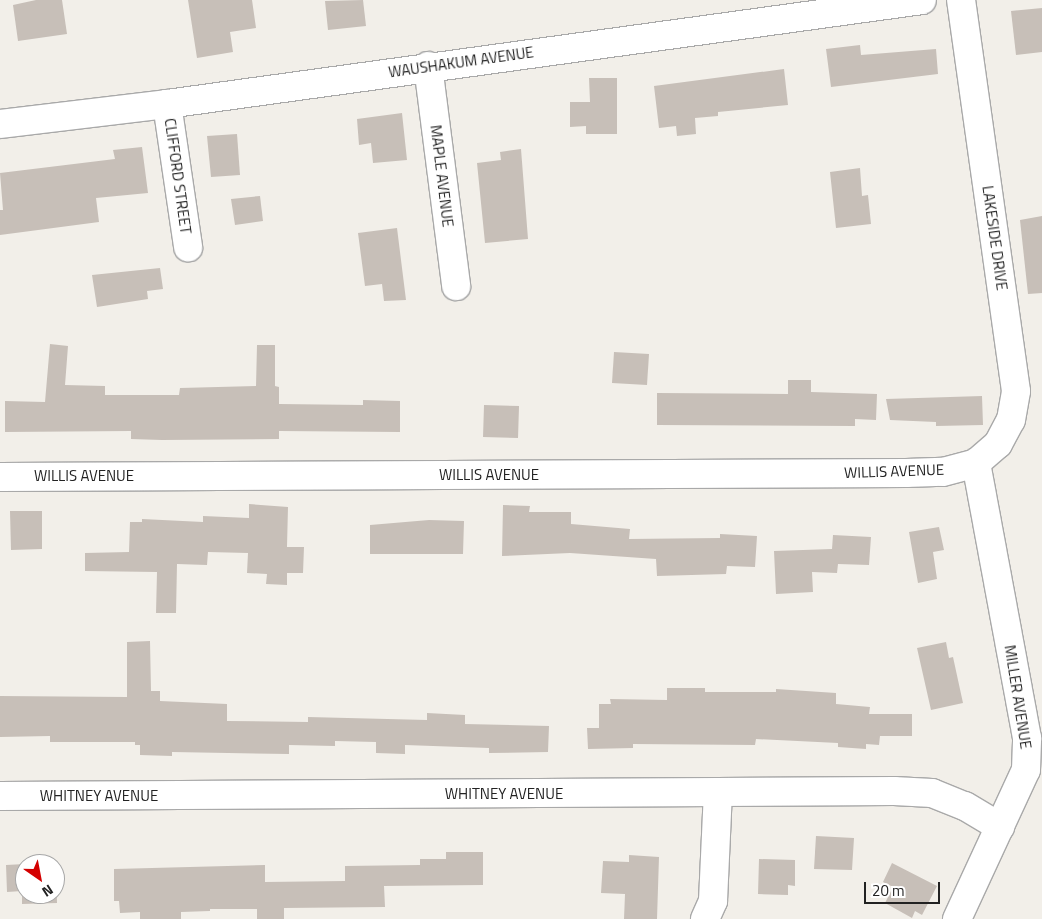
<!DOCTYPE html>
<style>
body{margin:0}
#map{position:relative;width:1042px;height:919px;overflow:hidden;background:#f2efe9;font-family:"Titillium Web",sans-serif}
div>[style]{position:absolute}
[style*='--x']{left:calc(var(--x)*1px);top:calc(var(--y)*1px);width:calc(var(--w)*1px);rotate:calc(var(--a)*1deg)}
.building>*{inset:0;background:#c7bfb8}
.roads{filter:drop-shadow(1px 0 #a9a9a9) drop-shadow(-1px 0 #a9a9a9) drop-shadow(0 1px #a9a9a9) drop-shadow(0 -1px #a9a9a9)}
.minor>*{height:28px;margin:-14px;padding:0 14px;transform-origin:14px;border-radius:14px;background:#fff}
span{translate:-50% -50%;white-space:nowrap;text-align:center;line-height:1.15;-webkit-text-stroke:4px #fff;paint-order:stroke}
.street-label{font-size:15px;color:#222}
.north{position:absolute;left:15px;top:854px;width:50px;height:50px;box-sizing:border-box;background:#fff;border:1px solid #a7a7a7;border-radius:50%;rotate:147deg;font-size:14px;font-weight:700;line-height:20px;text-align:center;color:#222}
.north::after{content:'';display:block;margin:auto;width:18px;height:22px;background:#d40000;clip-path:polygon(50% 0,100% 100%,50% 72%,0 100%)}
.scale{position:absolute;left:864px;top:882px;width:76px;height:22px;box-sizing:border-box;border:2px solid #222;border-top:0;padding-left:6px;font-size:15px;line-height:18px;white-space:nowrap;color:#222;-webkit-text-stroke:4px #fff;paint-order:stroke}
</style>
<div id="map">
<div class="building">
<i style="clip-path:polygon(36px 0,62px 0,67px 34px,18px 41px,13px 5px)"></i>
<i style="clip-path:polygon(188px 0,252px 0,256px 28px,230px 32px,233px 52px,197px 58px)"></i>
<i style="clip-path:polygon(363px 0,366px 26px,328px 30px,325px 1px)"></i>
<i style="clip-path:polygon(1042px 8px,1042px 52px,1016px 55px,1011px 11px)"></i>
<i style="clip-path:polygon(860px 45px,861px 55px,936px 49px,938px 74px,831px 87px,826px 49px)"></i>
<i style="clip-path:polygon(784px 69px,788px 105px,718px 112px,718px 116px,695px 118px,696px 134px,677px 136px,676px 126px,659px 128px,654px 86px)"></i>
<i style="clip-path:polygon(589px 78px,617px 78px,617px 134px,586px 134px,586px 126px,570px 127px,570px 102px,590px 102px)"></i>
<i style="clip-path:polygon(402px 113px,407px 160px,373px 163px,371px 143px,359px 145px,357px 119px)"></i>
<i style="clip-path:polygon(237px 134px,240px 175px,211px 177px,207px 136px)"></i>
<i style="clip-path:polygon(142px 147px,148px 193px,96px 198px,99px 222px,0 235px,0 210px,3px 210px,0 173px,115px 159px,113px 150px)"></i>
<i style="clip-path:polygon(521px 149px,528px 239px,485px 243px,477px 163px,501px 160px,500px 152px)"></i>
<i style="clip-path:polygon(860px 168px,862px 196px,868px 195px,871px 224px,836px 228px,830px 172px)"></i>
<i style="clip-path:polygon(260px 196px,263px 221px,235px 225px,231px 199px)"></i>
<i style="clip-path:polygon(1042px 216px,1042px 293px,1028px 294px,1020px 220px)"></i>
<i style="clip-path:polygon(397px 228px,406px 300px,384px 301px,382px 284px,365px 286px,358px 233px)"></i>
<i style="clip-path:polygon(160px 268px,163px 289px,147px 291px,148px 299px,97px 307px,92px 275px)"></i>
<i style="clip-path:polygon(50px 344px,68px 346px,65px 385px,105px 386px,105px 395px,179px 395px,180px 388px,256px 386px,257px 345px,275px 345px,275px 386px,279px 387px,279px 404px,363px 405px,363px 400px,400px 401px,400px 432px,279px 431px,279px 439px,162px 440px,131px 439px,131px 431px,5px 432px,5px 401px,45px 402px)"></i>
<i style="clip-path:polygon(614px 352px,649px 354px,647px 385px,612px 383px)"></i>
<i style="clip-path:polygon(788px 380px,811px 380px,811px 392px,877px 394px,876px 420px,855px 419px,855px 426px,657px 425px,657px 393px,788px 394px)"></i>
<i style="clip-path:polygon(982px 396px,983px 425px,936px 426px,936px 422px,890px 420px,886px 399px)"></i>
<i style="clip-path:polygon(484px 405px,519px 406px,518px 438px,483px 437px)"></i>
<i style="clip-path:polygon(249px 504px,288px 507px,287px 547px,304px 547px,303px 573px,287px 573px,287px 585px,266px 584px,267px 574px,247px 573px,248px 553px,208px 552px,207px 565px,177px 564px,176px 613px,156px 613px,157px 572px,85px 571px,85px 553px,129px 552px,130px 522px,142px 522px,142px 519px,203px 522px,203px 516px,249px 518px)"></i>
<i style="clip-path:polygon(503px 505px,530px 506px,529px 512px,571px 512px,571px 524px,630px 529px,629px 539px,720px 538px,720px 534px,757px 536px,755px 567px,727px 566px,726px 574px,657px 576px,656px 559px,570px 553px,502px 556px)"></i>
<i style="clip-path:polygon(10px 511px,42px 511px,42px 549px,11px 550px)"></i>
<i style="clip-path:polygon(429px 520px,464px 521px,463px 554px,370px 554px,370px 525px)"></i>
<i style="clip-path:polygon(939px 527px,944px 550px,933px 552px,937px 579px,918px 583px,909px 532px)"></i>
<i style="clip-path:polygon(833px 535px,871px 537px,869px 565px,838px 564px,837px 573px,812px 572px,813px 592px,776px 594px,774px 551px,832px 549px)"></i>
<i style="clip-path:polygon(150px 641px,151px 691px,160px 691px,160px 701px,227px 704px,227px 721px,308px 722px,308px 717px,427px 720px,427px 713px,465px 715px,465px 724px,549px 726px,548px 752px,489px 753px,489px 748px,405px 745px,405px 754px,376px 753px,376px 742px,335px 741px,335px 746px,289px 745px,289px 754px,172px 752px,172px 756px,140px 755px,140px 745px,135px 745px,135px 742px,50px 742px,50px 736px,0 737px,0 696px,127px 697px,127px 642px)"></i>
<i style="clip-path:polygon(946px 642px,949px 658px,953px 657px,963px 703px,931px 710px,917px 648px)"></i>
<i style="clip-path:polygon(667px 688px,705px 688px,705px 692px,776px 692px,776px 689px,836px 693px,836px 704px,870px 707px,869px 714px,912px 714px,912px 736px,880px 736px,879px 745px,866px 744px,866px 749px,838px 747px,838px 743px,756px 739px,755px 745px,633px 744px,633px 748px,588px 749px,587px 728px,599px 728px,599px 704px,611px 704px,610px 699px,667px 700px)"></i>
<i style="clip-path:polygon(816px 836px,854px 838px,852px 870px,814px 869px)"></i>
<i style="clip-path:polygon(446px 852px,483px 852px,483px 885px,384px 886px,385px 907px,284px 908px,284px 919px,257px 919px,257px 909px,210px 909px,210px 911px,181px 912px,181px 919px,140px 919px,140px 912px,120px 913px,119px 901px,114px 901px,114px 869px,265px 865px,265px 882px,345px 881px,345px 866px,420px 865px,420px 859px,446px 859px)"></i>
<i style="clip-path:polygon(629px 855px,659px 857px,657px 919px,624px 919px,625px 894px,601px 893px,603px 861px,629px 862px)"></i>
<i style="clip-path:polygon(759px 859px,795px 860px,795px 886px,788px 885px,788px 895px,758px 894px)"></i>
<i style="clip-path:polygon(56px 863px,57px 903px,22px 904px,22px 891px,7px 892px,6px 865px,25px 864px,25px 894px,55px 894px,55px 864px,35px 864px)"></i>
<i style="clip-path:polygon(892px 863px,937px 886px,922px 915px,915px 911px,912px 918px,885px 903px,893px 887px,883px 882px)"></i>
</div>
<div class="roads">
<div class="minor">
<i style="--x:428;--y:66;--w:222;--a:82.7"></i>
<i style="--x:167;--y:104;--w:145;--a:81.6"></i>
<i style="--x:0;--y:124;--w:168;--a:-6.8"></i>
<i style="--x:167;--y:104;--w:762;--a:-7.84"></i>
<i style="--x:0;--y:477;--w:906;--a:-0.25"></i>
<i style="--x:906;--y:473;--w:37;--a:-2"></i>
<i style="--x:943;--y:472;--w:34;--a:-15"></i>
<i style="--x:976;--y:463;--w:29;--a:-41"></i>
<i style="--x:998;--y:444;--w:27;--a:-62"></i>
<i style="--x:1011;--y:420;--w:29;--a:-80"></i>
<i style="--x:1016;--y:391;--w:395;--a:-98"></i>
<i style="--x:0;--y:796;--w:894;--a:-0.32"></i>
<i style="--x:894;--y:791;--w:38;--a:3"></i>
<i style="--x:932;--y:793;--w:35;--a:22"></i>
<i style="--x:965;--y:806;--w:41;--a:31"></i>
<i style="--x:705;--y:919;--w:20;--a:-66"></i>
<i style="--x:713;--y:901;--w:109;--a:-87.4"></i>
<i style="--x:957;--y:919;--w:164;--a:-65.2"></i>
<i style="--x:1026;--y:770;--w:32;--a:-88"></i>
<i style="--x:1027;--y:738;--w:280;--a:-100.5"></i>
</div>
</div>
<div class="street-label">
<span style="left:461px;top:62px;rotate:-8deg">WAUSHAKUM AVENUE</span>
<span style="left:178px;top:176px;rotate:82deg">CLIFFORD STREET</span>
<span style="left:442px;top:176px;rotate:83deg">MAPLE AVENUE</span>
<span style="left:995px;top:238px;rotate:82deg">LAKESIDE DRIVE</span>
<span style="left:894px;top:471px;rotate:-2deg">WILLIS AVENUE</span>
<span style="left:489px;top:475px">WILLIS AVENUE</span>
<span style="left:84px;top:476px">WILLIS AVENUE</span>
<span style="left:1018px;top:697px;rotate:81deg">MILLER AVENUE</span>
<span style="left:504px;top:794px">WHITNEY AVENUE</span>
<span style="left:99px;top:796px">WHITNEY AVENUE</span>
</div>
<div class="north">N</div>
<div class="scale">20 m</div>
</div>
